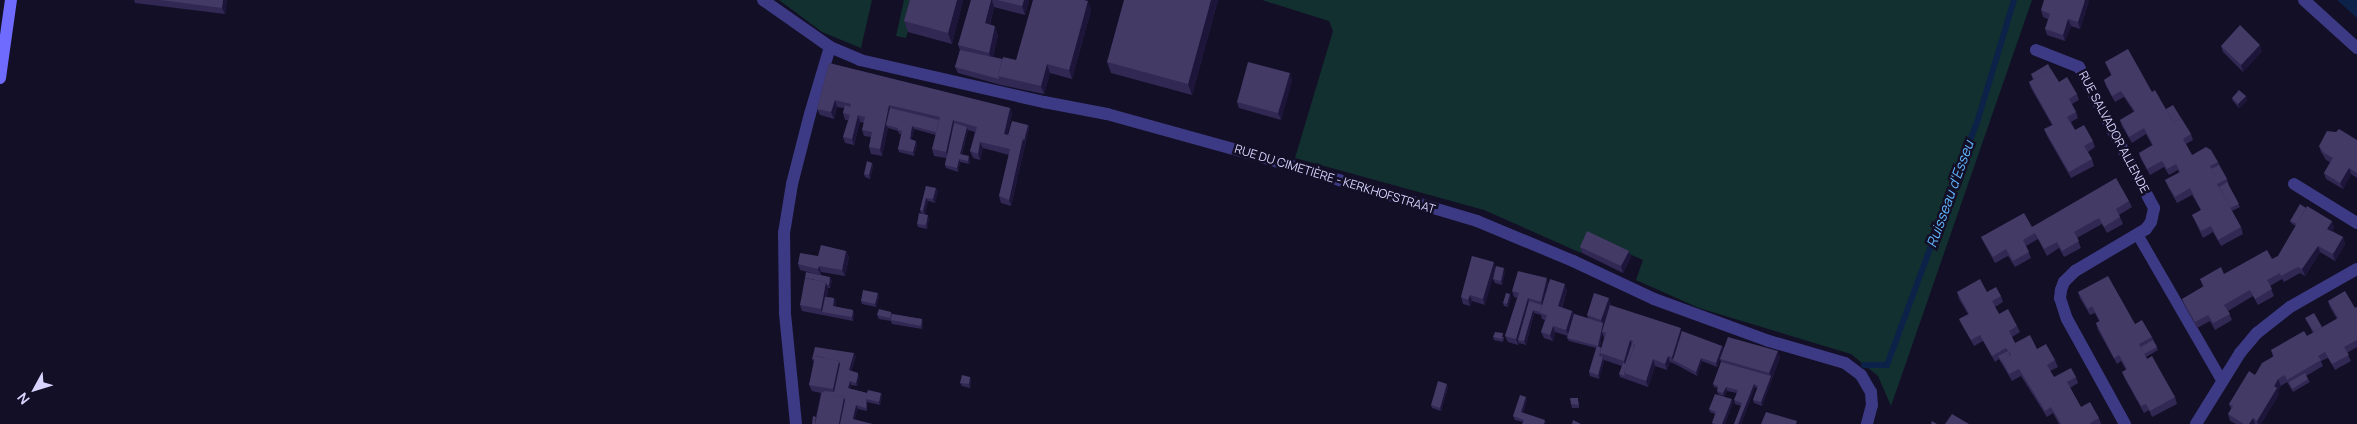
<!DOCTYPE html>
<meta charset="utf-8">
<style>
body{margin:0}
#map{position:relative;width:2357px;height:424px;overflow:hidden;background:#130f26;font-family:Manrope,sans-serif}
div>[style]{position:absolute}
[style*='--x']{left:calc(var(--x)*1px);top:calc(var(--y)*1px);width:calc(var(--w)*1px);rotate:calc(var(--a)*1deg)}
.green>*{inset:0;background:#12302f}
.water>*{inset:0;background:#0c2248}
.stream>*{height:6px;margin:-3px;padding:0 3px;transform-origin:3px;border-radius:3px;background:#0c2248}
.lane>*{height:11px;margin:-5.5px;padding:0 5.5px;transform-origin:5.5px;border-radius:5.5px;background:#3d3a85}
.street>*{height:12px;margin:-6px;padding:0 6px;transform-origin:6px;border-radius:6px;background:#3d3a85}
.secondary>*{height:12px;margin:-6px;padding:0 6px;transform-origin:6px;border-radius:6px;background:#6f6bff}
.wall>*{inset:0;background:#312854}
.shaded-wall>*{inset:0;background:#1d163a}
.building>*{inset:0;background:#433a66}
span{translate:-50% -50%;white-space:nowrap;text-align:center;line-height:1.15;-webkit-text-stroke:5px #130f26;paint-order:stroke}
.street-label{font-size:12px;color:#d9d4ff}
.water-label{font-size:14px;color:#62b6ff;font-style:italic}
.north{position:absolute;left:10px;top:364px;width:50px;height:50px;-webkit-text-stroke:4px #130f26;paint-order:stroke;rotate:231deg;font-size:14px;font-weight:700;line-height:20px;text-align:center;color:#d9d4ff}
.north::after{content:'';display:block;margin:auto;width:18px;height:22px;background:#d9d4ff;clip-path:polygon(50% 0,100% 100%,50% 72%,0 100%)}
</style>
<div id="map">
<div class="green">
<i style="clip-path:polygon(779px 0,872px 0,861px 48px,822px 32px)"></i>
<i style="clip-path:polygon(904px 0,917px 0,906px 38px,896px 36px)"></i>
<i style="clip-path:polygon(1262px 0,2032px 0,1891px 406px,1878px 376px,1851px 354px,1699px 308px,1636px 280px,1643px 260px,1590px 237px,1581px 253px,1484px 210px,1295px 158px,1333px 31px,1329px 21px)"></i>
</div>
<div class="water">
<i style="clip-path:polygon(2337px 0,2357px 0,2357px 18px)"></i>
</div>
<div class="stream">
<i style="--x:1864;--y:365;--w:23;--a:0"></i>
<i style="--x:1887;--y:365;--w:265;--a:-69.7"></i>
<i style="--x:1979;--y:116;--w:121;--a:-73.2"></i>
</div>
<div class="lane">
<i style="--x:2137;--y:234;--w:170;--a:60"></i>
</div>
<div class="street">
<i style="--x:763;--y:0;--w:82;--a:35"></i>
<i style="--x:830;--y:47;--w:33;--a:23"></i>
<i style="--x:860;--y:60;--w:189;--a:12.9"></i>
<i style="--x:1044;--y:102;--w:64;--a:10.8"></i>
<i style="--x:1107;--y:114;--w:146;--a:15.5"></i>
<i style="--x:1248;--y:153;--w:239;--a:16.5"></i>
<i style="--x:1477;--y:221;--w:104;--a:22.6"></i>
<i style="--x:1573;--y:261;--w:89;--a:25.1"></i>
<i style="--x:1654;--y:299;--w:122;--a:20.1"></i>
<i style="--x:1769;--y:341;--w:79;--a:16.1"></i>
<i style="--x:1845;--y:363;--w:20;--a:37"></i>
<i style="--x:1861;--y:375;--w:20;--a:60"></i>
<i style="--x:1871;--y:392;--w:13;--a:86"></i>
<i style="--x:1872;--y:405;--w:20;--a:105"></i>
<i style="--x:2304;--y:0;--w:72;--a:42.2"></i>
<i style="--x:2036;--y:50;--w:46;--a:21.6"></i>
<i style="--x:2079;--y:67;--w:160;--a:62"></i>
<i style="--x:2154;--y:208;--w:14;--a:102"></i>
<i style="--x:2151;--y:222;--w:9;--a:126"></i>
<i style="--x:2146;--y:229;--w:82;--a:149.4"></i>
<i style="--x:2075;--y:271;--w:16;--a:135"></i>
<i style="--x:2064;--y:282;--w:9;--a:111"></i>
<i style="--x:2061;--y:290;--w:8;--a:97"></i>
<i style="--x:2060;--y:298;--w:22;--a:72"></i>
<i style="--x:2067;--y:319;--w:120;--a:61.1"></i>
<i style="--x:2294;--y:184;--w:74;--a:31.8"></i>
<i style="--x:796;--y:424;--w:112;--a:-95.7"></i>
<i style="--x:785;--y:313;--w:80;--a:-90.7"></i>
<i style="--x:784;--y:233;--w:50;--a:-80.7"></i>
<i style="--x:792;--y:184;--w:72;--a:-75.6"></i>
<i style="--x:810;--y:114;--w:70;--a:-73.4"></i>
<i style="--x:2196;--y:424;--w:84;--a:-58.2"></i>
<i style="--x:2240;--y:353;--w:26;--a:-50"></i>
<i style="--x:2257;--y:333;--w:42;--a:-38.2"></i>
<i style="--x:2290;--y:307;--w:77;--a:-29.6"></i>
</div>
<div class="secondary">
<i style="--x:0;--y:78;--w:79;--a:-82"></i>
</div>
<div class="wall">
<i style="clip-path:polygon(134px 0,227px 0,225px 14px,135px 3px)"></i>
<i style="clip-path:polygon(910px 0,963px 0,952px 44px,908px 32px,904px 21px)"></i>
<i style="clip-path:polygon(971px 0,1029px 0,1025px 15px,994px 7px,990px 25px,998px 35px,993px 57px,1002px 59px,1016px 60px,1091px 10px,1072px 79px,1050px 73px,1044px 94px,1001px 85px,958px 73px,955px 67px,960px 50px,958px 45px)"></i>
<i style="clip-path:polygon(1218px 0,1192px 95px,1111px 73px,1107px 62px)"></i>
<i style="clip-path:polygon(2089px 1px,2080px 29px,2071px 26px,2065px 41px,2047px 35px,2045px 29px,2048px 19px,2043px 17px,2041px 10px)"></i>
<i style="clip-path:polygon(2221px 46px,2262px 51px,2243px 72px,2223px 52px)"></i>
<i style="clip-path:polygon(2105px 62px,2152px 92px,2166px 109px,2181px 118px,2191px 134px,2193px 140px,2186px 144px,2192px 155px,2218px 162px,2227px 179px,2229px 185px,2228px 185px,2240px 207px,2232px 211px,2241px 227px,2243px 234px,2221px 246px,2213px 232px,2203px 238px,2195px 221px,2192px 215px,2201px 210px,2192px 195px,2177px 203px,2168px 187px,2165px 180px,2179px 173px,2178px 170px,2169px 175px,2164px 167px,2150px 175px,2141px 159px,2139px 153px,2152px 145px,2146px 134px,2132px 143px,2122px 126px,2120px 120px,2134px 112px,2124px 97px,2115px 102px,2106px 86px,2104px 80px,2111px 75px)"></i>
<i style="clip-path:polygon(829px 63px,1010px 108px,1012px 114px,1007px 135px,1028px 125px,1029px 128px,1011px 206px,1001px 203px,999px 196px,1009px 155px,983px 148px,980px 160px,973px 158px,970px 151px,975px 132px,968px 130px,962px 154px,970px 160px,969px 164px,960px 162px,958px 172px,946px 168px,945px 165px,946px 158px,934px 156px,932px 149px,936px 135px,914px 129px,911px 140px,917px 144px,914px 156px,899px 152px,898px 149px,901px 134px,899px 134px,898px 131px,888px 128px,882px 156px,871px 154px,869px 147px,871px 137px,864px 136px,862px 130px,864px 123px,860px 122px,854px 145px,845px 143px,843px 137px,848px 120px,845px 120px,843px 113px,844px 108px,837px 107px,834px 119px,820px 115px,817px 109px)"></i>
<i style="clip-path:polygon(2031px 74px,2059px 82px,2077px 94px,2079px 100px,2072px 104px,2076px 112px,2078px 118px,2071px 122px,2075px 130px,2093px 141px,2095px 147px,2088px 152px,2092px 159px,2094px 166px,2071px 178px,2047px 136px,2044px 129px,2052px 125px,2031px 88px,2029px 82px,2033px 80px)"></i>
<i style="clip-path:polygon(1292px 80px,1281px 120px,1239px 108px,1237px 102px)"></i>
<i style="clip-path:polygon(2246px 96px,2247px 100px,2239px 108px,2233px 101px,2232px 98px)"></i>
<i style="clip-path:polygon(2357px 140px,2357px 178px,2351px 174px,2343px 189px,2326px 179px,2324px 173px,2330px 162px,2326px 160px,2321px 152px,2319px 146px)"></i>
<i style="clip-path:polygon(872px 163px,873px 166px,870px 179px,865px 177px,864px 174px)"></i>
<i style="clip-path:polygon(926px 186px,938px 191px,935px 203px,928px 201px,925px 214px,921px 213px,920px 210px)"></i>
<i style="clip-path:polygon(2129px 201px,2132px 207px,2119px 215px,2123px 224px,2107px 233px,2102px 224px,2077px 238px,2081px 248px,2064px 257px,2059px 248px,2047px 256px,2038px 239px,2026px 246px,2031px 258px,2015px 267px,2008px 256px,1995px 263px,1984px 243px,1981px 237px,2032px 227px)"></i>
<i style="clip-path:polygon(929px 218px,927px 229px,918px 227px,917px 224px)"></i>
<i style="clip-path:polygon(2290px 221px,2332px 221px,2334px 228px,2332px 231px,2343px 237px,2345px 244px,2335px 261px,2320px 252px,2305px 276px,2300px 273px,2284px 282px,2282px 279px,2270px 286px,2274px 296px,2258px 305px,2253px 296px,2228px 311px,2232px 320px,2215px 330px,2210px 321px,2197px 328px,2184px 305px,2182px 299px,2203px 287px,2200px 279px,2224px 274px,2272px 259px,2278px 256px,2296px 226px,2292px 224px)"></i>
<i style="clip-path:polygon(1580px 247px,1629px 251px,1631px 257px,1623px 273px,1582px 253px)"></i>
<i style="clip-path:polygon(846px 251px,849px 257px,845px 276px,821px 272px,821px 275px,832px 280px,830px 288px,828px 288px,827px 297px,834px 298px,836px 302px,835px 307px,853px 310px,854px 314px,853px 321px,802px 311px,800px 305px,820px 275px,800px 270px,798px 264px,818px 256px)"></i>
<i style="clip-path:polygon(1472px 256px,1485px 305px,1472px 301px,1470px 306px,1463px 304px,1461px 297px)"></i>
<i style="clip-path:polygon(1505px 272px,1502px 285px,1495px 283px,1493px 279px)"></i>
<i style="clip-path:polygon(evenodd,1549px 283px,1567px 290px,1562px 308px,1572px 311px,1574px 314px,1588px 318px,1587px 315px,1611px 304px,1610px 306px,1722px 346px,1723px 348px,1780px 357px,1762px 406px,1754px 403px,1753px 400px,1757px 388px,1755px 387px,1741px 424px,1734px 424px,1741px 406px,1735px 404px,1734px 400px,1737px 393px,1727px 391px,1724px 396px,1718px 394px,1717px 391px,1718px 388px,1714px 387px,1713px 384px,1721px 362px,1720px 359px,1717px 367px,1702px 361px,1697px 376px,1675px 364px,1670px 362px,1667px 370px,1655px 366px,1648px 387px,1620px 377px,1619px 374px,1622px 366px,1604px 360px,1599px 379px,1590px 376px,1589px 372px,1596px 348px,1569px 341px,1567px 338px,1568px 336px,1555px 332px,1553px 341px,1544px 338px,1541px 332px,1545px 320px,1542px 319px,1541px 315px,1534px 313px,1526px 345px,1519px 343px,1518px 345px,1508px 342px,1505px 336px,1517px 298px,1514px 297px,1512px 291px,1549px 283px,1602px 333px,1604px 338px,1601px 348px,1600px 347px,1602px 333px)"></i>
<i style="clip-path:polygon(1957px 292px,1987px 292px,2001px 296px,2003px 302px,1995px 307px,1999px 314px,2017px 326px,2020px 332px,2012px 337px,2015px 343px,2037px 349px,2055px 360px,2058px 367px,2050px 371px,2054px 377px,2076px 377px,2078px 383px,2070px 388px,2081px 407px,2099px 418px,2101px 424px,2059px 424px,2053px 413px,2047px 417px,2021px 376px,2012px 381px,1999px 359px,1995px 362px,1983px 341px,1974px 346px,1962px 325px,1959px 319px,1968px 314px,1959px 299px)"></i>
<i style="clip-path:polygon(2078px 292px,2135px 324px,2152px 337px,2158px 350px,2146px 357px,2175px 397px,2177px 404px,2152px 417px,2149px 410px,2144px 413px,2125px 379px,2122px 372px,2126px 370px,2121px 361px,2117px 364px,2098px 330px,2096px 323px,2099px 321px,2095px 313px,2090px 315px,2080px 298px)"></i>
<i style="clip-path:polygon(879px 296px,876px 307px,862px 304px,861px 301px)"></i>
<i style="clip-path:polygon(1511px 297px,1508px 307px,1504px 306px,1503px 303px)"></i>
<i style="clip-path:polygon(2328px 301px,2355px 308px,2357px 307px,2357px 347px,2347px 353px,2351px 361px,2335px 370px,2328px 358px,2321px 361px,2323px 366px,2306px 376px,2310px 382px,2293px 392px,2287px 382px,2281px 386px,2278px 391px,2279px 394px,2261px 424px,2236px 424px,2230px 421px,2228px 414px,2231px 409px,2229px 404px,2255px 375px,2273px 357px,2271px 350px,2307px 336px,2313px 333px,2305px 318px,2322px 327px,2337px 319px,2330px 307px)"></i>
<i style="clip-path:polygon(891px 312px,892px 314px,922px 319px,923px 323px,922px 329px,892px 324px,891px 321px,879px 319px,877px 315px)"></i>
<i style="clip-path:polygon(1493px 337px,1504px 337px,1503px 342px,1494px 340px)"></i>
<i style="clip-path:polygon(856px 356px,851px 371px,859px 377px,857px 386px,851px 385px,850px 389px,867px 393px,881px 393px,882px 396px,880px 405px,867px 402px,867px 411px,858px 409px,816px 417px,821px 393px,812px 391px,809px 385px,814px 362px,812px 359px)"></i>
<i style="clip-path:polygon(970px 377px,971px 380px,970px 388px,962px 386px,960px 383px)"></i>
<i style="clip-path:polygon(1448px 387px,1441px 411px,1432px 408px,1431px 405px)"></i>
<i style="clip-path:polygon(1527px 400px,1523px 413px,1547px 423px,1523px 422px,1515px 420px,1513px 416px)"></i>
<i style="clip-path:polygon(1579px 401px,1579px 408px,1572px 408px,1571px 404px)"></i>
<i style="clip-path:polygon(1733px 402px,1725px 424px,1713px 424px,1712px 423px,1715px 414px,1710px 412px,1709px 409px)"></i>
</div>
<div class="shaded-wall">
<i style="clip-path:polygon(223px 0,227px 0,225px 14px,222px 8px)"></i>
<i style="clip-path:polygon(957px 0,963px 0,952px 44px,948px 33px)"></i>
<i style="clip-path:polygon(991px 0,992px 0,994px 7px,988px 32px,985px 23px)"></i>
<i style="clip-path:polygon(1024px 0,1029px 0,1025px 15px,1022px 6px)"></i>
<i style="clip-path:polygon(1211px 0,1218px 0,1192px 95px,1188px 84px)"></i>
<i style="clip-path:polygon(2085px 0,2088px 0,2089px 1px,2080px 29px,2078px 22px)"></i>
<i style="clip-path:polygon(1088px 1px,1091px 10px,1072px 79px,1069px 70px)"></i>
<i style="clip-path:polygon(2068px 19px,2071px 26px,2065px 41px,2063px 35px)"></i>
<i style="clip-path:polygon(995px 26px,998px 35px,992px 62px,989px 53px)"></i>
<i style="clip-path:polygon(2260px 45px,2262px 51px,2243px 72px,2241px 65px)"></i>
<i style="clip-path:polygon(1047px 64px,1050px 73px,1044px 94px,1041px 86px)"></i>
<i style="clip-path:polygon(1290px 73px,1292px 80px,1281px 120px,1278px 113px)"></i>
<i style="clip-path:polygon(2246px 96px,2247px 100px,2239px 108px,2238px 104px)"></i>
<i style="clip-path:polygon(835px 100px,837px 107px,834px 119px,831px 112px)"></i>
<i style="clip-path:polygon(889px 105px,891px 111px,886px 125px,888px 128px,882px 156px,880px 149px)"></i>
<i style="clip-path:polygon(1010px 108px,1012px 114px,1006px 140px,1004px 134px)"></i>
<i style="clip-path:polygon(858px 115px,860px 122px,854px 145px,852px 139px)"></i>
<i style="clip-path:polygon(953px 120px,956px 127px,948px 159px,946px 152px)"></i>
<i style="clip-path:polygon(1028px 125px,1029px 128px,1011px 206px,1009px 200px,1023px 138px)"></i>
<i style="clip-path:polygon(912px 126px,914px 129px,911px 143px,910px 139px)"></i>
<i style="clip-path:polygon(967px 127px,968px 130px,961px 157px,960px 154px)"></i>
<i style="clip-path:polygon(916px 141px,917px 144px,914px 156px,913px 152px)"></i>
<i style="clip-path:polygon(980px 142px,983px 148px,980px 160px,978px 154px)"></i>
<i style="clip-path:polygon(969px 156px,970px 160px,969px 164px,968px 161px)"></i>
<i style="clip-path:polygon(959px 159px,960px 162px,958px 172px,957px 168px)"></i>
<i style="clip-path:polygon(872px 163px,873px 166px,870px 179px,869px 175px)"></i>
<i style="clip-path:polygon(2349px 168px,2351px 174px,2343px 189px,2340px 183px)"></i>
<i style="clip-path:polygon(936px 188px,938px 191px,935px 203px,933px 199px)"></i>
<i style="clip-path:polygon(926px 198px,928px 201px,925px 214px,923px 211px)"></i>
<i style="clip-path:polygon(928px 215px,929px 218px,927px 229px,926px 225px)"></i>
<i style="clip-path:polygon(2332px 221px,2334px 228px,2330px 235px,2327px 229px)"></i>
<i style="clip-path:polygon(2343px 237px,2345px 244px,2335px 261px,2333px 254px)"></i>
<i style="clip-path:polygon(2318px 246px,2320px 252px,2305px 276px,2302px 269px)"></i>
<i style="clip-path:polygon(846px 251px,849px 257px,845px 276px,842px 270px)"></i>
<i style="clip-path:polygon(1629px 251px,1631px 257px,1623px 273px,1621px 266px)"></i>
<i style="clip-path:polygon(1494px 262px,1496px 268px,1485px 305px,1483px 299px)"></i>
<i style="clip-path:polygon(819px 266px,821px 272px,821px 275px,818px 269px)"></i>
<i style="clip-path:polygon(1504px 268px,1505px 272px,1502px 285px,1501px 281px)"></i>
<i style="clip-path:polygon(830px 277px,832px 280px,830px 288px,829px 285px)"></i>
<i style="clip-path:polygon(1547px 278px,1549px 285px,1542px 305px,1541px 302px)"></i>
<i style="clip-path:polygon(826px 282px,828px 288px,824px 312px,822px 312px,821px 309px)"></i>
<i style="clip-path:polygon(1565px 284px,1567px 290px,1560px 313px,1558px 306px)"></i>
<i style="clip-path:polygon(878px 293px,879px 296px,876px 307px,875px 304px)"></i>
<i style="clip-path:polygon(1510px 294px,1511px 297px,1508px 307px,1507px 304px)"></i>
<i style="clip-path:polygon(1470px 295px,1472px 301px,1470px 306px,1468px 300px)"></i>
<i style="clip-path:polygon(834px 298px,836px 302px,834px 310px,833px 306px)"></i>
<i style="clip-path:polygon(1528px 298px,1530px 304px,1518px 340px,1519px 343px,1518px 345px,1516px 339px)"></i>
<i style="clip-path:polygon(1609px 298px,1611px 304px,1604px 326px,1601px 320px)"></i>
<i style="clip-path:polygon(853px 310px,854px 314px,853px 321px,852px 317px)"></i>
<i style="clip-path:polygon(1533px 310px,1534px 313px,1526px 345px,1524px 341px)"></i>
<i style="clip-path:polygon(1572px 311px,1575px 317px,1569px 336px,1566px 330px)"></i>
<i style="clip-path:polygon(922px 319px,923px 323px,922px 329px,921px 326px)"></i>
<i style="clip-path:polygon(1603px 323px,1604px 326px,1599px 349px,1598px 346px)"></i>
<i style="clip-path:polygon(1553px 326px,1555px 332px,1553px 341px,1550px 335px)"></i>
<i style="clip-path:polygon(1681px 328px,1683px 335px,1673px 360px,1672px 357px)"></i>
<i style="clip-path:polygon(1630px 340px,1633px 347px,1626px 367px,1624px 361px)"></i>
<i style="clip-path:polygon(1722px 346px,1724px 349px,1717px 367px,1716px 363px)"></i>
<i style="clip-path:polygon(1778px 351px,1780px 357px,1762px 406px,1761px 402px,1771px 376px,1769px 373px)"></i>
<i style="clip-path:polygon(854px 353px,856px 356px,850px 374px,849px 370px)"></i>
<i style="clip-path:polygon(1668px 356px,1670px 362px,1667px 370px,1665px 364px)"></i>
<i style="clip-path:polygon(1603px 357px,1604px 361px,1599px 379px,1598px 375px)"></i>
<i style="clip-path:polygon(1701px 358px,1702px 361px,1697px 376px,1696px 372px)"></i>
<i style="clip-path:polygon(1653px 359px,1655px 366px,1648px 387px,1646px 381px)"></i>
<i style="clip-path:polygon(839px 361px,841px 367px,835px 396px,833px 389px)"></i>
<i style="clip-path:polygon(858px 373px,859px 377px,857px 386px,856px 383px)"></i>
<i style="clip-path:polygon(970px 377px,971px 380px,970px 388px,969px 384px)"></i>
<i style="clip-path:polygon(2278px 379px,2281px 386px,2278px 391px,2279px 394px,2261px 424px,2258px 424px,2257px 421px)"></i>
<i style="clip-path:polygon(850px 381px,851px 385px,849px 392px,848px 388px)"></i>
<i style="clip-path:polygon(1447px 384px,1448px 387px,1441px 411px,1440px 408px)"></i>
<i style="clip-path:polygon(1754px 384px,1755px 387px,1741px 424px,1738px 424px)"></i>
<i style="clip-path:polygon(1726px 387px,1727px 391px,1724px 396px,1723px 393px)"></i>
<i style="clip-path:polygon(881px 393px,882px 396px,880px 405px,879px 402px)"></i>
<i style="clip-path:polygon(844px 397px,847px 403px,842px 424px,839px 424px)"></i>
<i style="clip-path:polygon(1526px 397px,1527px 400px,1522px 416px,1521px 412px)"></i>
<i style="clip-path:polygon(1732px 399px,1733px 402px,1725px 424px,1722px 424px)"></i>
<i style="clip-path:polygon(856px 405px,858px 409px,854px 423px,853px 419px)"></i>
<i style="clip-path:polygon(2253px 418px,2255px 424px,2249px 424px)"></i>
</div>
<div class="building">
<i style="clip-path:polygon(161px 0,223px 0,222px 8px)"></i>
<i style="clip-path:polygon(910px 0,957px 0,948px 33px,904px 21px)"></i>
<i style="clip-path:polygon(971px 0,991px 0,985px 23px,995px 26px,989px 53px,958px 45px)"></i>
<i style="clip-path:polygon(997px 0,1024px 0,1022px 6px)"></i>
<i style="clip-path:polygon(1033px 0,1084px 0,1088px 1px,1069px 70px,1047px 64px,1041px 86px,998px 76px,1003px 57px,1016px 60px)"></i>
<i style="clip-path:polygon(1124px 0,1211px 0,1188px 84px,1107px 62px)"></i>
<i style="clip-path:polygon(2044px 0,2085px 0,2078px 22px,2068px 19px,2063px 35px,2045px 29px,2050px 14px,2041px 10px)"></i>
<i style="clip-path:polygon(2240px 25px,2260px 45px,2241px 65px,2221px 46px)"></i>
<i style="clip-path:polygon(2128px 49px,2152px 92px,2155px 90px,2173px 122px,2181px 118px,2191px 134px,2183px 139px,2192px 155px,2206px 147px,2211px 150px,2218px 162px,2210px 166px,2215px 175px,2222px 170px,2227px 179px,2217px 184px,2241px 227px,2218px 240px,2211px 226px,2201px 231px,2192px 215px,2201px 210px,2190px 188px,2175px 197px,2165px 180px,2180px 172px,2176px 164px,2167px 169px,2162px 161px,2147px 169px,2139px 153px,2153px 145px,2144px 128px,2129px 137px,2120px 120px,2135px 111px,2121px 91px,2112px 96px,2104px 80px,2112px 75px,2105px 62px)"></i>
<i style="clip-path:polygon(960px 50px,1002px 59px,998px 76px,999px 79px,955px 67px)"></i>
<i style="clip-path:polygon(1248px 62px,1290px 73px,1278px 113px,1237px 102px)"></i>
<i style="clip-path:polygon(829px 63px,1010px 108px,1004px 134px,1023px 138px,1009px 200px,999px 196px,1010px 149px,980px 142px,978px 154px,970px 151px,977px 127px,953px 120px,946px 152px,932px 149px,940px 117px,889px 105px,880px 149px,869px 147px,872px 132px,862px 130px,865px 117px,858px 115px,852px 139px,843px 137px,850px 115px,843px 113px,845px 105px,850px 107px,851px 104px,835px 100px,831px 112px,817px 109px)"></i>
<i style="clip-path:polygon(2048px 64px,2051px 70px,2034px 79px,2031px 74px)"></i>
<i style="clip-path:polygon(2051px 69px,2059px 82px,2067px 77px,2077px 94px,2069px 99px,2076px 112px,2067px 117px,2075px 130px,2084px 125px,2093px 141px,2084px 146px,2092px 159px,2069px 172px,2044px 129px,2053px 125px,2029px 82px)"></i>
<i style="clip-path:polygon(2239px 90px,2246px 96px,2238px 104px,2232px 98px)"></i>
<i style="clip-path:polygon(2173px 105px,2181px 118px,2173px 122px,2166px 109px)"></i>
<i style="clip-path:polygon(890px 108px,939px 120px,936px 132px,912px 126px,910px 139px,916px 141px,913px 152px,898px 149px,902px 131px,898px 130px,898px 128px,886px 125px)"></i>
<i style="clip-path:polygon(1012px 121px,1028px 125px,1024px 141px,1023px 138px,1008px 135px)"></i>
<i style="clip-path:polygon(954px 123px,967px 127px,960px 154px,969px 156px,968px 161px,959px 159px,957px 168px,945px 165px)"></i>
<i style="clip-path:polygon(2339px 129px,2357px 140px,2357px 173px,2349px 168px,2340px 183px,2324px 173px,2333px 158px,2324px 153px,2319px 146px,2327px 131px,2336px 132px)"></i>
<i style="clip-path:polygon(867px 161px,872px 163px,869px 175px,864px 174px)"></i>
<i style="clip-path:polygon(2219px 165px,2222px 171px,2215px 175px,2211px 169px)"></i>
<i style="clip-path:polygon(2116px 178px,2129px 201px,2116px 209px,2120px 217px,2104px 227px,2099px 218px,2074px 232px,2079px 241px,2062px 251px,2057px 242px,2044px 249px,2035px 233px,2023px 240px,2029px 252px,2013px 261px,2006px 249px,1993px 257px,1981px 237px,2024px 213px,2032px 227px)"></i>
<i style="clip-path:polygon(2227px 182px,2239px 204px,2230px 208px,2219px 187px)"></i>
<i style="clip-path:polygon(926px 186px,936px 188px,933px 199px,926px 198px,923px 211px,920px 210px)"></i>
<i style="clip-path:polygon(2300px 204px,2306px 208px,2297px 224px,2290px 221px)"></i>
<i style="clip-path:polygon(2307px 206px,2332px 221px,2327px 229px,2343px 237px,2333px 254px,2318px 246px,2302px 269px,2298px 267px,2281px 276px,2280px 273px,2267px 280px,2272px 289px,2255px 299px,2250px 290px,2224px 305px,2230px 314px,2213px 323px,2208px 315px,2195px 322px,2182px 299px,2204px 286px,2200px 279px,2221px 267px,2224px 274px,2267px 250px,2272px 259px,2278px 256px)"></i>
<i style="clip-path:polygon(919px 213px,928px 215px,926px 225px,917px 224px)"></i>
<i style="clip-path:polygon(1587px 231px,1629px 251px,1621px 266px,1580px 247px)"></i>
<i style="clip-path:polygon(821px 245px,846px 251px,842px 270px,819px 266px,818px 269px,798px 264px,800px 253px,818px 256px)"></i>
<i style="clip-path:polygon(1472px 256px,1494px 262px,1483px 299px,1470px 295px,1468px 300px,1461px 297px)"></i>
<i style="clip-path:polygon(1496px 266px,1504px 268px,1501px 281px,1493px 279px)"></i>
<i style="clip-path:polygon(1518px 271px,1547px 278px,1541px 302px,1528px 298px,1516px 339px,1505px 336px,1519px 293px,1512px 291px)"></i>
<i style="clip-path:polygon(806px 272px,830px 277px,829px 285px,827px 285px,826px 282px,805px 278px)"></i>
<i style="clip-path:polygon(2108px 276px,2135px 324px,2142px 320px,2152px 337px,2139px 344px,2147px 359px,2152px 356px,2175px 397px,2150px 411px,2146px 404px,2141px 406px,2122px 372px,2127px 369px,2119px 355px,2114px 358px,2096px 323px,2100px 321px,2092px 306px,2088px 309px,2078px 292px)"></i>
<i style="clip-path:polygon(805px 278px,826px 282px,821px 309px,800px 305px)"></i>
<i style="clip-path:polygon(1550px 279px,1565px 284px,1558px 306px,1572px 311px,1566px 330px,1553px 326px,1550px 335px,1541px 332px,1547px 315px,1540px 313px)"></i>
<i style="clip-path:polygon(1980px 279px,1987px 292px,1996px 287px,2001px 296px,1992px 301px,1999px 314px,2008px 309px,2017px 326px,2009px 331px,2015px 343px,2030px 335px,2037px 349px,2046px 344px,2055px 360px,2047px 365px,2054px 377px,2071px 368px,2076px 377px,2067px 382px,2081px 407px,2090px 402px,2099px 418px,2090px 423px,2091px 424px,2061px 424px,2051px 407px,2045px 411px,2019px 369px,2009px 374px,2002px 361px,2011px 355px,2006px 348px,1992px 356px,1980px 335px,1971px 340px,1959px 319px,1969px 314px,1957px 292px)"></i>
<i style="clip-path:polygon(863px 290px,878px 293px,875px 304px,861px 301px)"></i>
<i style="clip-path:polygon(2345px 291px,2355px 308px,2357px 307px,2357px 340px,2344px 347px,2349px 355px,2332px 364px,2325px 352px,2318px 356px,2321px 360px,2287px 380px,2285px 375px,2278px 379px,2274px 386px,2277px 388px,2257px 421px,2253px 418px,2249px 424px,2244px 424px,2228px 414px,2233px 406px,2229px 404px,2249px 371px,2255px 375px,2262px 363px,2274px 356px,2271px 350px,2304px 331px,2307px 336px,2338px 318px,2328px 301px)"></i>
<i style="clip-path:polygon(1506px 293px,1510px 294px,1507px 304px,1503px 303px)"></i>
<i style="clip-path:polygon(1594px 293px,1609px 298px,1601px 320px,1587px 315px)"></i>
<i style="clip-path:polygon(825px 297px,834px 298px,833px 306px,853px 310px,852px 317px,822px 312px)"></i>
<i style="clip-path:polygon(1529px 301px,1542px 305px,1540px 312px,1533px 310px,1524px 341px,1518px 340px)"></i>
<i style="clip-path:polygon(1610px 305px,1681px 328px,1672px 357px,1668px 356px,1665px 364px,1653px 359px,1646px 381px,1624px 373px,1635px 345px,1632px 344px,1633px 341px,1630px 340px,1624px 361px,1600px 353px,1606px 333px,1602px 332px)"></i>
<i style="clip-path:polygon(879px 309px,891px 312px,890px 318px,877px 315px)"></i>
<i style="clip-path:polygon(2314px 313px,2322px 327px,2314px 332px,2305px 318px)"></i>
<i style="clip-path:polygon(892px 314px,922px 319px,921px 326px,891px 320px)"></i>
<i style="clip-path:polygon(1574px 314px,1603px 323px,1598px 346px,1567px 338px)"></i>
<i style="clip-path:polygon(1682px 331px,1722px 346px,1716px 363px,1701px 358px,1696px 372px,1673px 360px)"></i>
<i style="clip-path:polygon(1495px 332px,1503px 333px,1502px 339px,1493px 337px)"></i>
<i style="clip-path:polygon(1728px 337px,1778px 351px,1769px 373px,1720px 359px)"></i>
<i style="clip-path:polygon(2153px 340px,2157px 347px,2144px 354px,2141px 347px)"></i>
<i style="clip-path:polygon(1632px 343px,1633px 344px,1634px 347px,1624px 373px,1625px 376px,1619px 374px,1623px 363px,1625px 364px)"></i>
<i style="clip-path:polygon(1597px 346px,1601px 348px,1599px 356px,1603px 357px,1598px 375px,1589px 372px)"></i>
<i style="clip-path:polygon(815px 347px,854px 353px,849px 370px,858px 373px,858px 375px,856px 383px,850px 381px,848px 388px,867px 393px,868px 390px,881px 393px,879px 402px,866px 399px,866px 408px,856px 405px,853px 419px,873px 424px,840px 424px,845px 400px,844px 397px,824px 393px,824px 391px,834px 392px,840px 364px,839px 361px,815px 356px,815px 359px,812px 359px)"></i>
<i style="clip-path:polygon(2008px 351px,2010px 356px,2002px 361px,2003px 364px,1998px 356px)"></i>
<i style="clip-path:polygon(815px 356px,839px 361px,833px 389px,809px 385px)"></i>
<i style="clip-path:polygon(1721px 362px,1771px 376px,1761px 402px,1753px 400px,1758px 386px,1754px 384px,1738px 424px,1734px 424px,1742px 403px,1734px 400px,1738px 390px,1726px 387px,1723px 393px,1717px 391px,1718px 386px,1713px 384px)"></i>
<i style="clip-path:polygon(2305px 373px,2308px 379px,2292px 389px,2289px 382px)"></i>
<i style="clip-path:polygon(962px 375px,970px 377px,969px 384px,960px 383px)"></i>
<i style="clip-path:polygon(1438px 381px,1447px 384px,1440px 408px,1431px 405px)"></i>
<i style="clip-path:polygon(822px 392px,844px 397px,839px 424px,815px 424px)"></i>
<i style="clip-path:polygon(1715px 394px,1732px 399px,1722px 424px,1716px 424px,1712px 423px,1716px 412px,1709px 409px)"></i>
<i style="clip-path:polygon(1520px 395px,1526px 397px,1521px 412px,1545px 420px,1544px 424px,1522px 424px,1524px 420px,1513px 416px)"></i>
<i style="clip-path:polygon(1570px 398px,1578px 398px,1578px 405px,1571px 404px)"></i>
<i style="clip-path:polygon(1766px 412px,1797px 421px,1796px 424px,1761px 424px)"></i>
<i style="clip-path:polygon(1952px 414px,1969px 424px,1945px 424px)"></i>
<i style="clip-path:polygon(813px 416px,816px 417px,815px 424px,812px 424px)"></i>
<i style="clip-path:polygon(1573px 420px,1581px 424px,1572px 424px)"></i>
<i style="clip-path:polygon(1932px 421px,1937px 424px,1931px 424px)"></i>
</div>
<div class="street-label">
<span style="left:2114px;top:132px;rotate:62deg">RUE SALVADOR ALLENDE</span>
<span style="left:1335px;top:179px;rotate:17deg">RUE DU CIMETIÈRE - KERKHOFSTRAAT</span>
</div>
<div class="water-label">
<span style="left:1950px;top:194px;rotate:-70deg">Ruisseau d'Esseu</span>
</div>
<div class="north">N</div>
</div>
